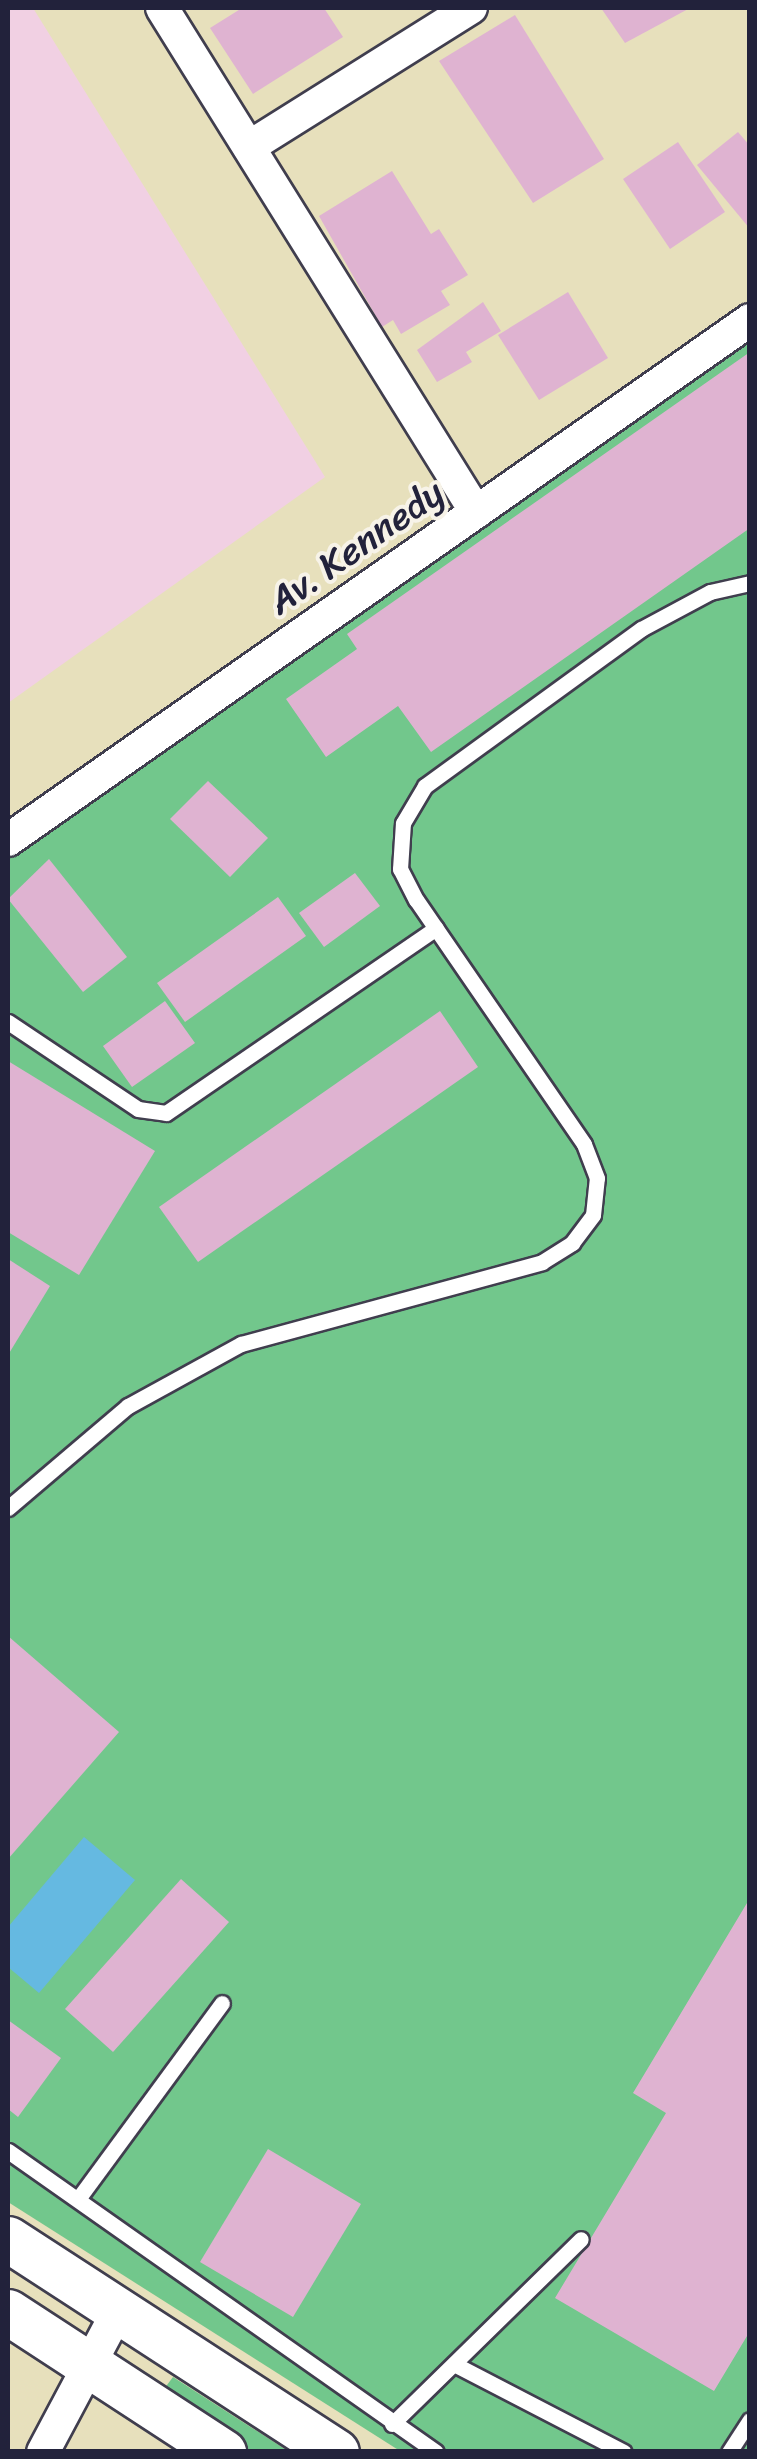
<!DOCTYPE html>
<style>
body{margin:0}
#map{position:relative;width:757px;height:2459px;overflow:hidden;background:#e7e0bc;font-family:Sriracha,sans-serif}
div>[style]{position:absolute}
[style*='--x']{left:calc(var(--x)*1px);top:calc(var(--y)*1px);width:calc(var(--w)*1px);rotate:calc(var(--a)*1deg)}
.built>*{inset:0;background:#f1d0e3}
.green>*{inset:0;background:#72c78c}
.water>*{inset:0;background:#65b9e1}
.building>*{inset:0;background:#dfb3d1}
.roads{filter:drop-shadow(2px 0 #403e4e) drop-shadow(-2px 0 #403e4e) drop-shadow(0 2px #403e4e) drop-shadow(0 -2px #403e4e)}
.lane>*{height:15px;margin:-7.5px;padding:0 7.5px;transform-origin:7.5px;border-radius:7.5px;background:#fff}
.street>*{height:32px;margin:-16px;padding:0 16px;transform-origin:16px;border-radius:16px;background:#fff}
.secondary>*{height:45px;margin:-22.5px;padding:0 22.5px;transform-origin:22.5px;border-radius:22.5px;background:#fff}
span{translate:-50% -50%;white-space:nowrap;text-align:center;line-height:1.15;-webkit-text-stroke:8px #f7f3e8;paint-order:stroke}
.street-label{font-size:38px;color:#22223b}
.frame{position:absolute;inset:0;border:10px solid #22223b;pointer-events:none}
</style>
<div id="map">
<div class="built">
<i style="clip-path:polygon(8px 8px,33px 8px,325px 477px,8px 703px)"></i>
</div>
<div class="green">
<i style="clip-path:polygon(749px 339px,749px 2451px,400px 2451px,8px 2202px,8px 856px)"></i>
<i style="clip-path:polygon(173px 2377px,288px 2451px,251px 2451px,161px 2393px)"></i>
</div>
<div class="water">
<i style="clip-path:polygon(84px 1837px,135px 1880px,39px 1993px,8px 1967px,8px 1927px)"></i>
</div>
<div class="building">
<i style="clip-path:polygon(242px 8px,324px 8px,343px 37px,253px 94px,210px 28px)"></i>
<i style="clip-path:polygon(601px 8px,690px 8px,625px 43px)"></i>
<i style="clip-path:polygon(515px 15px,604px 159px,533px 203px,439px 61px)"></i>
<i style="clip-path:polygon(738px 132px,750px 146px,750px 229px,697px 165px)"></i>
<i style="clip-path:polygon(678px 142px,725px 212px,670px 249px,623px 179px)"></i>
<i style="clip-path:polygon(392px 171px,431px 234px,439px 229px,468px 275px,441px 291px,450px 305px,401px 334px,393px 320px,382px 327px,319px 216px)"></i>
<i style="clip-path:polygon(568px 292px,608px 358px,539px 400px,498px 335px)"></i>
<i style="clip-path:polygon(483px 302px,501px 331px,466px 352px,472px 362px,437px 382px,417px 350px)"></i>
<i style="clip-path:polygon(750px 352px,750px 528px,431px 752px,398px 706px,326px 757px,286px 699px,357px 649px,347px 634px)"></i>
<i style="clip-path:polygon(208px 781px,268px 838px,230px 877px,170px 819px)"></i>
<i style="clip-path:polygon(49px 859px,127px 957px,83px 992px,8px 899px)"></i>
<i style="clip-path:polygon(355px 873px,380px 906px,324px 947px,299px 913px)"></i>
<i style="clip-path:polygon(278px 897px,306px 936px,185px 1022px,157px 983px)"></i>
<i style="clip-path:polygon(165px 1001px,195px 1043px,132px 1087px,103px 1046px)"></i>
<i style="clip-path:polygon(440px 1011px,478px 1067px,198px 1262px,159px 1207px)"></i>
<i style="clip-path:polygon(8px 1061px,155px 1151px,79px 1275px,8px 1232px)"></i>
<i style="clip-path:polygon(8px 1259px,50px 1286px,8px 1355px)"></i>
<i style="clip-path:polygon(8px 1636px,119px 1732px,8px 1859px)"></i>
<i style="clip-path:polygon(181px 1879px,229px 1922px,113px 2052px,65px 2009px)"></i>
<i style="clip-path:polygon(750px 1898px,750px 2331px,714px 2391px,555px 2298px,666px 2113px,633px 2093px)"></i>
<i style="clip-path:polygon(8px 2020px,61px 2058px,18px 2117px,8px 2109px)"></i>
<i style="clip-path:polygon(268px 2149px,361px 2204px,293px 2317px,200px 2262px)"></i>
</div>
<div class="roads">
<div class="lane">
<i style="--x:8;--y:1022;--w:156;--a:33.8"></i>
<i style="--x:138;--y:1109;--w:28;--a:8"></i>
<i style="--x:166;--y:1113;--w:327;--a:-34.4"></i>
<i style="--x:8;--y:1508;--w:157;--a:-40.4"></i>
<i style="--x:128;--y:1406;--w:129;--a:-28.8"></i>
<i style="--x:241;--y:1344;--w:312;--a:-15.2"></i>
<i style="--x:542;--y:1262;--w:36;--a:-32"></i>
<i style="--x:572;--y:1243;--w:35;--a:-53"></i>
<i style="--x:593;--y:1215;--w:37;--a:-84"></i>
<i style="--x:597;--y:1178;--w:36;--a:-111"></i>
<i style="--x:584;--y:1144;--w:296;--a:-124.5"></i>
<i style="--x:416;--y:900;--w:35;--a:-117"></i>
<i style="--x:400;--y:869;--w:46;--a:-86.3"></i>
<i style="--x:403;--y:823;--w:43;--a:-59.3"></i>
<i style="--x:425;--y:786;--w:267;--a:-36"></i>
<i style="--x:641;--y:629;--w:78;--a:-28.2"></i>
<i style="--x:710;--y:592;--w:41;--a:-12.7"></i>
<i style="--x:8;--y:2151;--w:523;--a:35.12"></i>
<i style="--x:78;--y:2199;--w:243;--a:-53.7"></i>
<i style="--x:454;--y:2364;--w:191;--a:27.4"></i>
<i style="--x:392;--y:2424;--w:264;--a:-44.4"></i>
<i style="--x:729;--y:2452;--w:38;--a:-57"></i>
</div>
<div class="street">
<i style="--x:162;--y:8;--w:594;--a:58.08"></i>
<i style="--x:249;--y:147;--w:262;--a:-32.1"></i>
<i style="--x:8;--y:840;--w:906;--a:-35.02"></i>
<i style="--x:43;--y:2452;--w:160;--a:-62"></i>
</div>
<div class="secondary">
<i style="--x:8;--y:2239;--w:391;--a:33"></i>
<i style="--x:8;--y:2312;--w:257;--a:33.1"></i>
</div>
</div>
<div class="street-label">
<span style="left:356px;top:547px;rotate:-35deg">Av. Kennedy</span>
</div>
<div class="frame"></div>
</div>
